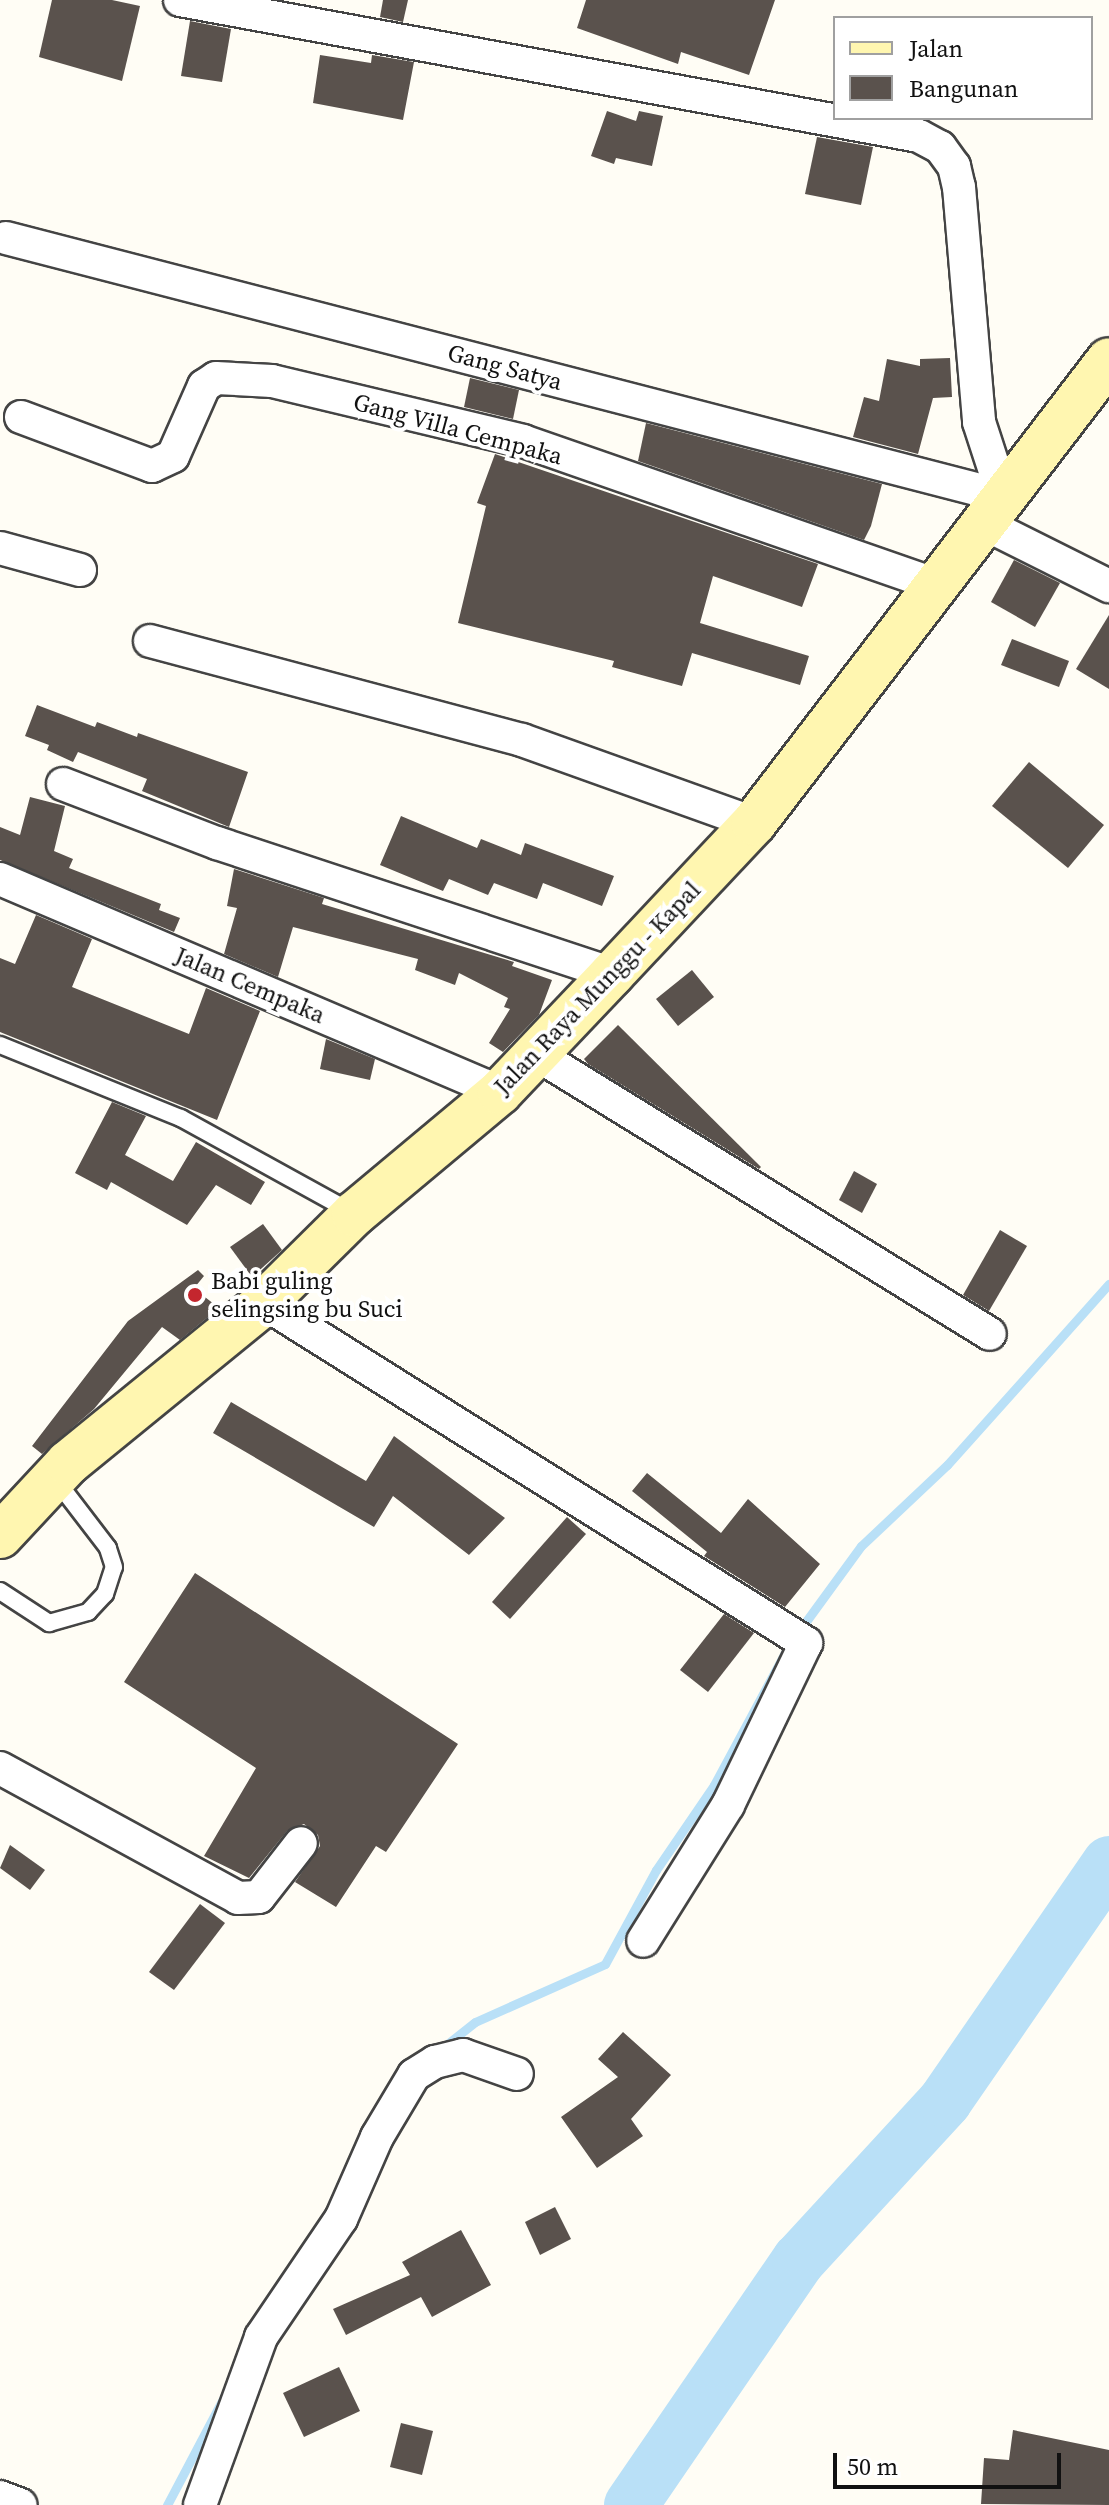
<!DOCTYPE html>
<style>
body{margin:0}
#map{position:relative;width:1109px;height:2505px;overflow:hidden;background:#fffdf5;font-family:"Source Serif 4",serif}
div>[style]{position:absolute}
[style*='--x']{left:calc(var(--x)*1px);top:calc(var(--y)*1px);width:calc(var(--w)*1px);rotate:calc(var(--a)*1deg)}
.stream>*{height:9px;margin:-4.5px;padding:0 4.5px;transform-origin:4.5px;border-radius:4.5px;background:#b9e0f7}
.river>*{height:54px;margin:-27px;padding:0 27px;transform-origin:27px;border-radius:27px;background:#b9e0f7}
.building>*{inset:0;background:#5a524d}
.roads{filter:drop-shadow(2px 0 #444) drop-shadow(-2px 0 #444) drop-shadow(0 2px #444) drop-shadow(0 -2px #444)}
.lane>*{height:16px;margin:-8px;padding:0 8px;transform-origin:8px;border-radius:8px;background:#fff}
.street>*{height:32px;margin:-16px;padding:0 16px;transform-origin:16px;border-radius:16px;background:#fff}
.secondary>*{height:44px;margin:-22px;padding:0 22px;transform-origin:22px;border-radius:22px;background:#fff6b0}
.dots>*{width:22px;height:22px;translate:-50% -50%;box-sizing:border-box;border:4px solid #fff;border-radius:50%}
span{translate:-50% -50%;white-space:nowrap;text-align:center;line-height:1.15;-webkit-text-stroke:8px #fff;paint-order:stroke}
.street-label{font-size:24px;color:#111}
.poi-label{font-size:24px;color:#111}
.left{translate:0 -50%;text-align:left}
.legend{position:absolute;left:833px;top:16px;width:260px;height:104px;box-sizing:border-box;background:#fff;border:2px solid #a0a0a0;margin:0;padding:10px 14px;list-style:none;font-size:24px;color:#111}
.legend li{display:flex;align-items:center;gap:16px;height:40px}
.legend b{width:40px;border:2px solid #a0a0a0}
.scale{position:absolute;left:833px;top:2453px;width:228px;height:36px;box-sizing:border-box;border:4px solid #111;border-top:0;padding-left:10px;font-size:24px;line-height:28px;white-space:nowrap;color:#111;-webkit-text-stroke:6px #fff;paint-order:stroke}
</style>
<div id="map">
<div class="stream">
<i style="--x:799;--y:1631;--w:105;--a:-53.9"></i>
<i style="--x:861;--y:1546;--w:118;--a:-43.3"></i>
<i style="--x:947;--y:1465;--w:243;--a:-48.2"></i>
<i style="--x:441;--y:2049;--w:43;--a:-38.5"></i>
<i style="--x:475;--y:2022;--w:142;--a:-24"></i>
<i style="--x:605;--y:1964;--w:107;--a:-61.5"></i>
<i style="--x:656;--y:1870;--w:103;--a:-55.7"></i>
<i style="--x:714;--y:1785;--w:161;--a:-61.8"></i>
<i style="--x:167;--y:2505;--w:124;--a:-62.2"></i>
</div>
<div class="river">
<i style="--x:631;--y:2505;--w:297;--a:-55.6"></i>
<i style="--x:799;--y:2260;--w:216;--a:-47.4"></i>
<i style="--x:945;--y:2101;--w:289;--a:-55.4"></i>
</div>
<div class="building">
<i style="clip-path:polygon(52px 0,112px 0,140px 6px,122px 81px,39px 57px)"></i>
<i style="clip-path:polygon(383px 0,408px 0,403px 22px,380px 17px)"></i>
<i style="clip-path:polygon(586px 0,775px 0,749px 75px,681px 52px,678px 64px,577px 28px)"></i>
<i style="clip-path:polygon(190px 21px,231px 29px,222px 82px,181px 76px)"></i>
<i style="clip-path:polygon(320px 55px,371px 63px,372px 55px,414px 62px,403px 120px,313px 103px)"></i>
<i style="clip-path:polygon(607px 111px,636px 121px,639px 111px,663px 116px,652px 166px,616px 158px,614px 164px,591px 156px)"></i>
<i style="clip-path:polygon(817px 137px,873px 147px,861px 205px,805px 194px)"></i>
<i style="clip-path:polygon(950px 358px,952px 397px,933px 398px,918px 454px,853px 437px,864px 397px,879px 401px,887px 359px,920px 366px,920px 359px)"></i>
<i style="clip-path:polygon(470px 378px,519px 390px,513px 419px,464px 407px)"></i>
<i style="clip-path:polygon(646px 423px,882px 484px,871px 526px,864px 540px,638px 461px)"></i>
<i style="clip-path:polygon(495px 454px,818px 564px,802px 607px,713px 576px,700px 623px,809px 656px,800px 685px,692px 653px,682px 686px,612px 667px,614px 661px,458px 623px,486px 506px,477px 503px)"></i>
<i style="clip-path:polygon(1014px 560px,1060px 583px,1035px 627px,991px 602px)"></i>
<i style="clip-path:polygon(1109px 615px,1109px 689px,1076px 669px)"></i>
<i style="clip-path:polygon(1012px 639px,1069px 661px,1059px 687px,1001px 665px)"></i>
<i style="clip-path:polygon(37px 705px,95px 727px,97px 722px,137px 737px,138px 733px,248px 772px,229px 827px,142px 791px,147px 779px,78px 752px,73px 762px,47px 750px,49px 745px,25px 736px)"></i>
<i style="clip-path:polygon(1029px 762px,1104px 825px,1068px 868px,992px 806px)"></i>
<i style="clip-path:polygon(30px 797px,65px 806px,54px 851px,73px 859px,69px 868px,161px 904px,159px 910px,180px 918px,174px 932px,0 860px,0 827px,20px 835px)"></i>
<i style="clip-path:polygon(401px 816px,477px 848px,481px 839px,521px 855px,525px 843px,614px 876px,602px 906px,543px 883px,537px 899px,494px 883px,488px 895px,449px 879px,443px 891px,380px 865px)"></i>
<i style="clip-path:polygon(234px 869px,324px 898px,322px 904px,514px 962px,512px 966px,552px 980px,539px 1015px,503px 1052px,489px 1043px,510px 1009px,504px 1007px,508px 998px,459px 973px,455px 985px,415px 970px,418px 959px,293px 927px,278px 977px,224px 954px,237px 908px,227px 906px)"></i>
<i style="clip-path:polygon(36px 915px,92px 939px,72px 987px,189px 1034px,206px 988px,260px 1011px,217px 1120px,0 1032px,0 958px,15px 964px)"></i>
<i style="clip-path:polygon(692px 970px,714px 997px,678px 1026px,656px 999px)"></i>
<i style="clip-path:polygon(618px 1025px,761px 1167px,759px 1169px,588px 1064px,584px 1059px)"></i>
<i style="clip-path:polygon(326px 1039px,375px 1059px,370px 1080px,320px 1069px)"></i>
<i style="clip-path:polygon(112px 1102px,146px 1116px,125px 1155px,173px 1181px,196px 1142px,265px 1182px,251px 1205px,216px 1185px,187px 1225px,111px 1182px,107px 1190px,75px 1173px)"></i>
<i style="clip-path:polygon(854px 1171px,877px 1184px,862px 1213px,839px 1200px)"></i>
<i style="clip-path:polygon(263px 1224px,282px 1250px,252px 1277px,230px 1247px)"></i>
<i style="clip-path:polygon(1000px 1230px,1027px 1246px,989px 1311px,963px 1295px)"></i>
<i style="clip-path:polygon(198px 1270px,204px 1276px,186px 1298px,196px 1290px,219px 1308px,180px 1340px,162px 1327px,94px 1409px,42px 1454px,32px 1446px,128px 1321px)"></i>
<i style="clip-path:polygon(231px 1402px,366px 1481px,394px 1436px,505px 1518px,469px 1555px,393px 1496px,374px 1527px,213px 1433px)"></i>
<i style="clip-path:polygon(647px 1473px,721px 1533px,748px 1499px,820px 1564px,785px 1607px,704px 1556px,707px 1552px,632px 1491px)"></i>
<i style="clip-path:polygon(567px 1517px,586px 1534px,510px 1619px,492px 1602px)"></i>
<i style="clip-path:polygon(195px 1573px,458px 1744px,386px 1852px,376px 1846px,336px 1907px,295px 1882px,320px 1846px,318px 1835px,304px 1824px,287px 1831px,249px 1878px,204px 1856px,256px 1768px,124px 1682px)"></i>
<i style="clip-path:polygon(724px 1614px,754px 1633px,708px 1692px,680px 1670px)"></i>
<i style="clip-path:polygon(10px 1845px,45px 1870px,30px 1890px,0 1868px)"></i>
<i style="clip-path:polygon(200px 1904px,225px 1923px,174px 1990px,149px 1972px)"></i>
<i style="clip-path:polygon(623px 2032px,671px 2075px,631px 2119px,643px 2136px,597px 2168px,561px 2117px,618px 2077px,598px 2059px)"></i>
<i style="clip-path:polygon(555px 2207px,571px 2239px,540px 2255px,525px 2222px)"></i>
<i style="clip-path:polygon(461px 2230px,491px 2285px,432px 2317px,421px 2297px,346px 2335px,333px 2309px,410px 2275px,402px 2262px)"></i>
<i style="clip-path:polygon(339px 2367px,360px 2411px,304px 2437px,283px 2393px)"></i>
<i style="clip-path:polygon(401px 2423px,433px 2431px,422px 2475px,390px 2467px)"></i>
<i style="clip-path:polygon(1013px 2430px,1109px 2450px,1109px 2505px,981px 2504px,984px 2458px,1009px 2460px)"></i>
</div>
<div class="roads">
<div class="lane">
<i style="--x:0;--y:1045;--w:195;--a:22"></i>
<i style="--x:181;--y:1118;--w:196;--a:28.9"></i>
<i style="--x:0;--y:1591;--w:59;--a:33.1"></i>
<i style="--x:49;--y:1623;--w:41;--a:-15.8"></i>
<i style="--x:88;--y:1612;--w:25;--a:-47"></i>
<i style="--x:105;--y:1594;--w:28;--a:-72"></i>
<i style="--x:114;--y:1567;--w:20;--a:-108"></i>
<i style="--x:108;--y:1548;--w:87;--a:-127.5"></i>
</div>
<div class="street">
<i style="--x:180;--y:0;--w:751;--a:10.43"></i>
<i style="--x:919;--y:136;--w:24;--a:28"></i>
<i style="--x:940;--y:147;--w:24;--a:54"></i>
<i style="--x:954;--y:166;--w:22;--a:77"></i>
<i style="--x:959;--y:187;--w:236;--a:85.1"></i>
<i style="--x:979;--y:422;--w:78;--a:72"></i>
<i style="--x:6;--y:238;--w:1030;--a:14.51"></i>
<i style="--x:21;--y:417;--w:140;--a:20.5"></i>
<i style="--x:152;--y:466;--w:23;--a:-25"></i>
<i style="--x:173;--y:456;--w:77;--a:-66.1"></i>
<i style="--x:204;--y:386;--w:14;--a:-34"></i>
<i style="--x:216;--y:378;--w:56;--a:3.1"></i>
<i style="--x:272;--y:381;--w:258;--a:13.4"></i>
<i style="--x:523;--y:441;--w:437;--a:19.2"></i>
<i style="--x:985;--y:524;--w:139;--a:26.6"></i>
<i style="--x:0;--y:548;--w:83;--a:15.4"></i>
<i style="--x:150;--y:641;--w:385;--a:14.9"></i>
<i style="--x:522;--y:740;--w:246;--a:19.7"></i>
<i style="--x:63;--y:784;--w:165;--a:21"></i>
<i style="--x:217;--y:843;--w:416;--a:18.3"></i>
<i style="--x:0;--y:879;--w:543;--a:23.07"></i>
<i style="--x:536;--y:1054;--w:533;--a:31.66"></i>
<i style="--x:264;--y:1303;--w:640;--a:32.1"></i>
<i style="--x:806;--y:1643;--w:180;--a:115.7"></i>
<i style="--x:728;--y:1805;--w:160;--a:122"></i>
<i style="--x:0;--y:1768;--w:271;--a:28.6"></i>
<i style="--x:238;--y:1898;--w:21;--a:-3"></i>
<i style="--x:259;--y:1897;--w:68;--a:-52.1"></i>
<i style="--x:0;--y:2497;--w:22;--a:21"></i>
<i style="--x:200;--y:2505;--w:179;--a:-70"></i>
<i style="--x:261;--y:2337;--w:143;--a:-55.9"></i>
<i style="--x:341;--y:2219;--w:90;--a:-66.3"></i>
<i style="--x:377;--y:2137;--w:72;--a:-59.2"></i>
<i style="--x:414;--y:2075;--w:25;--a:-32"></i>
<i style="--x:435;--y:2062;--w:29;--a:-14"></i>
<i style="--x:463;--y:2055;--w:57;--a:19.4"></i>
</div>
<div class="secondary">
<i style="--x:0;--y:1536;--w:100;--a:-47"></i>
<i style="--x:68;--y:1463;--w:253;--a:-39.2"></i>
<i style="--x:264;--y:1303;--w:127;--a:-44.7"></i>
<i style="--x:354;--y:1214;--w:190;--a:-39.9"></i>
<i style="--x:500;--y:1092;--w:163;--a:-46.5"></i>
<i style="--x:612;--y:974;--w:207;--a:-46.8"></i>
<i style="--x:754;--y:823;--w:583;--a:-52.52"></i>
</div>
</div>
<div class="dots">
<i style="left:195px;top:1295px;background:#c4262e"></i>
</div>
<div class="street-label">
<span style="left:505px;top:367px;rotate:15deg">Gang Satya</span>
<span style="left:458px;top:429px;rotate:15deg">Gang Villa Cempaka</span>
<span style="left:250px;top:985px;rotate:23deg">Jalan Cempaka</span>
<span style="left:597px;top:988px;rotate:-46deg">Jalan Raya Munggu - Kapal</span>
</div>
<div class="poi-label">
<span class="left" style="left:211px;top:1295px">Babi guling<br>selingsing bu Suci</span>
</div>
<ul class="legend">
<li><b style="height:10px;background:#fff6b0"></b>Jalan</li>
<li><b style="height:22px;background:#5a524d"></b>Bangunan</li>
</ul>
<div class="scale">50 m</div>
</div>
